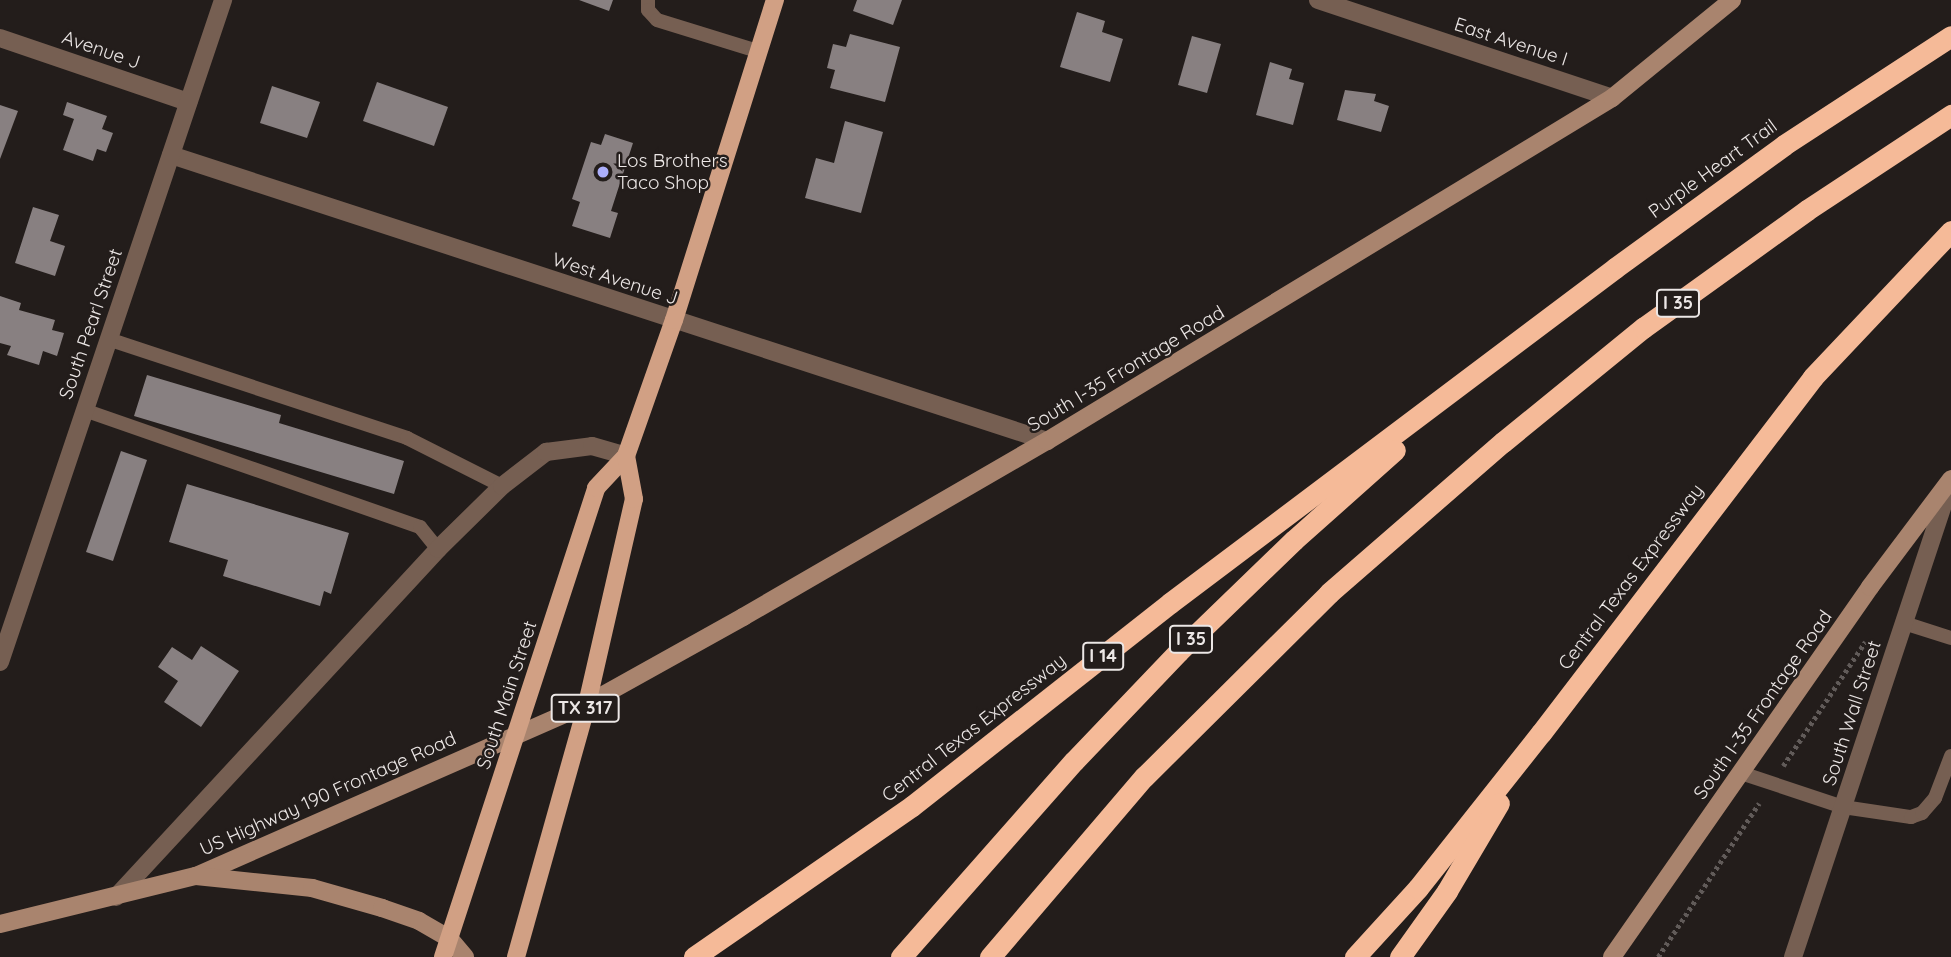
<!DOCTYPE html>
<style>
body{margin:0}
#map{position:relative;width:1951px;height:957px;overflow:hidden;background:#231d1b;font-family:Quicksand,sans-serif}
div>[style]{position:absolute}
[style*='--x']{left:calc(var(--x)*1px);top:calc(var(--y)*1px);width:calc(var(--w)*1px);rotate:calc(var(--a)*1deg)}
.building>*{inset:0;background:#888081}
.path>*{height:4.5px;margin-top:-2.25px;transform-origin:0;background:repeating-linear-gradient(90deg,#615b59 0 3.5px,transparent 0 7px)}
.service>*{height:14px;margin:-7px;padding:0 7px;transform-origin:7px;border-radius:7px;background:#765f52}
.minor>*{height:18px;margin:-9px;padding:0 9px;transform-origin:9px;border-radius:9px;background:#765f52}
.secondary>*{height:18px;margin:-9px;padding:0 9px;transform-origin:9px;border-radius:9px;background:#a9846e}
.primary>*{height:18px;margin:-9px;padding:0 9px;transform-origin:9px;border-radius:9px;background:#d1a084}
.motorway>*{height:21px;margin:-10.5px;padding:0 10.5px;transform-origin:10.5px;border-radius:10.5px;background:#f5ba98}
.dots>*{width:19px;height:19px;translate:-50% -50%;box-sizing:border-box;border:4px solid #231d1b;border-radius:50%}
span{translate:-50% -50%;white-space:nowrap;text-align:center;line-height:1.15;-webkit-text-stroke:5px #231d1b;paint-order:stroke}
.shield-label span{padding:2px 5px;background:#231d1b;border:2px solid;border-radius:5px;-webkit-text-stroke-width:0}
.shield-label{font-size:18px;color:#ece7e6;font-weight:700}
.street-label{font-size:19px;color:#ece7e6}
.poi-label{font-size:19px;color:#ece7e6}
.left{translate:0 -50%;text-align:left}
</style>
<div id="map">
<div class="building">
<i style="clip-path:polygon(579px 0,613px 0,609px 11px)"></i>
<i style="clip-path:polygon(857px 0,902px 0,893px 25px,853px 11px)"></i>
<i style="clip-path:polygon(1077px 12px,1105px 21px,1102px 32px,1123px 39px,1110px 82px,1060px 67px)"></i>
<i style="clip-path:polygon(850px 34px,900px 47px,885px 102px,830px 88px,835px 70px,827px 68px,833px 44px,846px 47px)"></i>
<i style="clip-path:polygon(1192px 36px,1221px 44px,1207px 93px,1178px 85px)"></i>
<i style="clip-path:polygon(1270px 62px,1292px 69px,1289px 79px,1304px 83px,1293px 125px,1256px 115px)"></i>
<i style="clip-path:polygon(377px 82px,448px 107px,434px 146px,363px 121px)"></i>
<i style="clip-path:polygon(272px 86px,320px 102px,307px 138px,260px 123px)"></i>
<i style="clip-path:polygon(1345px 90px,1376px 94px,1374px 101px,1389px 106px,1381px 132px,1337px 120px)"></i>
<i style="clip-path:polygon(67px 102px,107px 116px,102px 129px,113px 133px,106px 152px,97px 149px,93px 161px,63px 150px,74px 119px,63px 115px)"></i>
<i style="clip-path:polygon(0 105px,18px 111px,0 159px)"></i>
<i style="clip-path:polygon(845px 121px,883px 132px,861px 213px,805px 198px,816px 158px,834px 163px)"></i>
<i style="clip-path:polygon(605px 134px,633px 143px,611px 211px,618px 213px,610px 238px,572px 226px,580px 202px,572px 199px,591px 142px,601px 145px)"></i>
<i style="clip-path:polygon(33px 207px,59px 215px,50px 241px,65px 246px,55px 276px,15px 263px)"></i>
<i style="clip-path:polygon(0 296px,21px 303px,19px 310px,55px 320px,52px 330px,64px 333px,57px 356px,43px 351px,39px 365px,7px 355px,11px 346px,0 343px)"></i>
<i style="clip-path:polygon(147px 375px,281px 415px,279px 423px,404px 461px,394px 494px,134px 416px)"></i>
<i style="clip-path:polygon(121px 451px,147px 460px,113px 561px,86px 552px)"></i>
<i style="clip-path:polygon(187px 484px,349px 533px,331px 594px,324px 591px,320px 606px,223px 576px,228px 560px,169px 542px)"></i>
<i style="clip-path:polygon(201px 646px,239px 671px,201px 727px,164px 702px,178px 681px,158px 667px,172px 647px,192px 660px)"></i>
</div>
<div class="path">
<i style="--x:1783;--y:766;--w:149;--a:-56.5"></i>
<i style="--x:1658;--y:957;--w:184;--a:-56.7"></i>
</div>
<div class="service">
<i style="--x:648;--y:0;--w:10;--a:90"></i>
<i style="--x:648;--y:10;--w:13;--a:48"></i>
<i style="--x:657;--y:20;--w:105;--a:17.2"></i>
<i style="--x:108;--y:339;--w:315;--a:18.3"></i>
<i style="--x:407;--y:438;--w:106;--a:26.8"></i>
<i style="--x:84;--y:410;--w:356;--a:19.2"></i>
<i style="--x:420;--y:527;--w:28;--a:51"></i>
<i style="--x:1904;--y:623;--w:49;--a:17.7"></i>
<i style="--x:1741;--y:773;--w:108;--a:18.4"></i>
<i style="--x:1843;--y:807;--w:69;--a:8.4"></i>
<i style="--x:1911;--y:817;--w:12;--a:-20"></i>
<i style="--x:1922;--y:813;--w:20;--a:-49"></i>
<i style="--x:1935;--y:798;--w:45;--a:-69.1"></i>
</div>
<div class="minor">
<i style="--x:1318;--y:0;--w:310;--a:18.4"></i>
<i style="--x:0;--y:38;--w:199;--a:18.8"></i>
<i style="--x:171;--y:155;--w:922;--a:18.08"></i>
<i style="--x:0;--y:662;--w:699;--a:-71.38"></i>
<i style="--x:116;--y:897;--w:474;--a:-47.2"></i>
<i style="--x:438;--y:549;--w:90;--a:-44.5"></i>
<i style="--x:502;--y:486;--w:56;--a:-37.7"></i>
<i style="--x:546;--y:452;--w:46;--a:-7.4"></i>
<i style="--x:592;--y:446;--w:35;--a:16"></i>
<i style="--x:1793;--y:957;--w:502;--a:-71.64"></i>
</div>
<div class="secondary">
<i style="--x:196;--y:876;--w:427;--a:-23.7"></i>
<i style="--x:587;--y:704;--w:179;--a:-29.1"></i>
<i style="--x:743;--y:617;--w:351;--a:-30.1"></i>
<i style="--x:1047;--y:441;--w:661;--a:-31.26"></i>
<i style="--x:1612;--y:98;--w:155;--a:-39.2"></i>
<i style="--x:0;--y:924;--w:202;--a:-13.8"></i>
<i style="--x:196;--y:876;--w:117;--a:5.9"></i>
<i style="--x:312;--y:888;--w:73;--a:15.9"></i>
<i style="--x:382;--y:908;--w:39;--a:19"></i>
<i style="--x:419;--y:921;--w:34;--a:30"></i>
<i style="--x:449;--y:938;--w:25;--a:50"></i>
<i style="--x:1612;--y:957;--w:451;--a:-55.1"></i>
<i style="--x:1870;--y:587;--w:135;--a:-53.1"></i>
</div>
<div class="primary">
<i style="--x:443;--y:957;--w:493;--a:-71.9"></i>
<i style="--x:596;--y:488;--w:44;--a:-46.8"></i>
<i style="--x:626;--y:456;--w:144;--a:-70.6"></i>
<i style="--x:674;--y:320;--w:336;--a:-72.5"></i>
<i style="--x:516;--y:957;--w:263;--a:-74.3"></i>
<i style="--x:587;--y:704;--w:210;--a:-77.1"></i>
<i style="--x:634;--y:499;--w:44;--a:-100.5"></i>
</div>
<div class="motorway">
<i style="--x:694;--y:957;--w:265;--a:-34.7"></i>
<i style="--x:912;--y:806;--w:328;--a:-38.2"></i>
<i style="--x:1170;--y:603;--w:557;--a:-36.97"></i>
<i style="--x:1615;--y:268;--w:209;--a:-36"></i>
<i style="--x:1784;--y:145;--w:199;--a:-33.1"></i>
<i style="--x:901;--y:957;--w:261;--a:-48.6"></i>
<i style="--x:1074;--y:761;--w:151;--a:-46.3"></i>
<i style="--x:1178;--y:652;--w:161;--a:-44"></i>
<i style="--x:1294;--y:540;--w:135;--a:-41.7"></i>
<i style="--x:990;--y:957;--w:237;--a:-49.5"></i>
<i style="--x:1144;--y:777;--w:261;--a:-44.8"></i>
<i style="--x:1329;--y:593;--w:230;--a:-41"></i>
<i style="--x:1503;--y:442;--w:181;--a:-39.2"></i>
<i style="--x:1643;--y:328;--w:202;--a:-35.7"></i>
<i style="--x:1807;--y:210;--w:173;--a:-33.4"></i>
<i style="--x:1355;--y:957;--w:93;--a:-47.6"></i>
<i style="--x:1418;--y:888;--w:198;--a:-51.6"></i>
<i style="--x:1541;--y:733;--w:448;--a:-52.6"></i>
<i style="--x:1813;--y:377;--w:201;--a:-46.6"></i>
<i style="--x:1400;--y:957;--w:81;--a:-54.5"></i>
<i style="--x:1447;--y:891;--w:102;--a:-59.4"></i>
</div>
<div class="dots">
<i style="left:603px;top:172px;background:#acaffb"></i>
</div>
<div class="shield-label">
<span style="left:1678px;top:303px">I 35</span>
<span style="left:1191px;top:639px">I 35</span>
<span style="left:1103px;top:656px">I 14</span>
<span style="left:585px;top:708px">TX 317</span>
</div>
<div class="street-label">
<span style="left:1511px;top:42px;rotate:18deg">East Avenue I</span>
<span style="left:101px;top:50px;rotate:19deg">Avenue J</span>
<span style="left:1713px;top:169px;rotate:-36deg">Purple Heart Trail</span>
<span style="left:615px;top:279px;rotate:18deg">West Avenue J</span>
<span style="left:91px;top:324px;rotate:-71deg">South Pearl Street</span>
<span style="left:1126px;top:369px;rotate:-31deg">South I-35 Frontage Road</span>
<span style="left:1631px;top:577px;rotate:-53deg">Central Texas Expressway</span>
<span style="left:507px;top:695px;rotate:-72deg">South Main Street</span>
<span style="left:1763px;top:705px;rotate:-55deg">South I-35 Frontage Road</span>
<span style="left:1852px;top:713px;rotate:-72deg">South Wall Street</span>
<span style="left:974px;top:728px;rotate:-38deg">Central Texas Expressway</span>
<span style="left:328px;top:794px;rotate:-24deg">US Highway 190 Frontage Road</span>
</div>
<div class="poi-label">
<span class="left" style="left:617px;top:172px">Los Brothers<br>Taco Shop</span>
</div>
</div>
